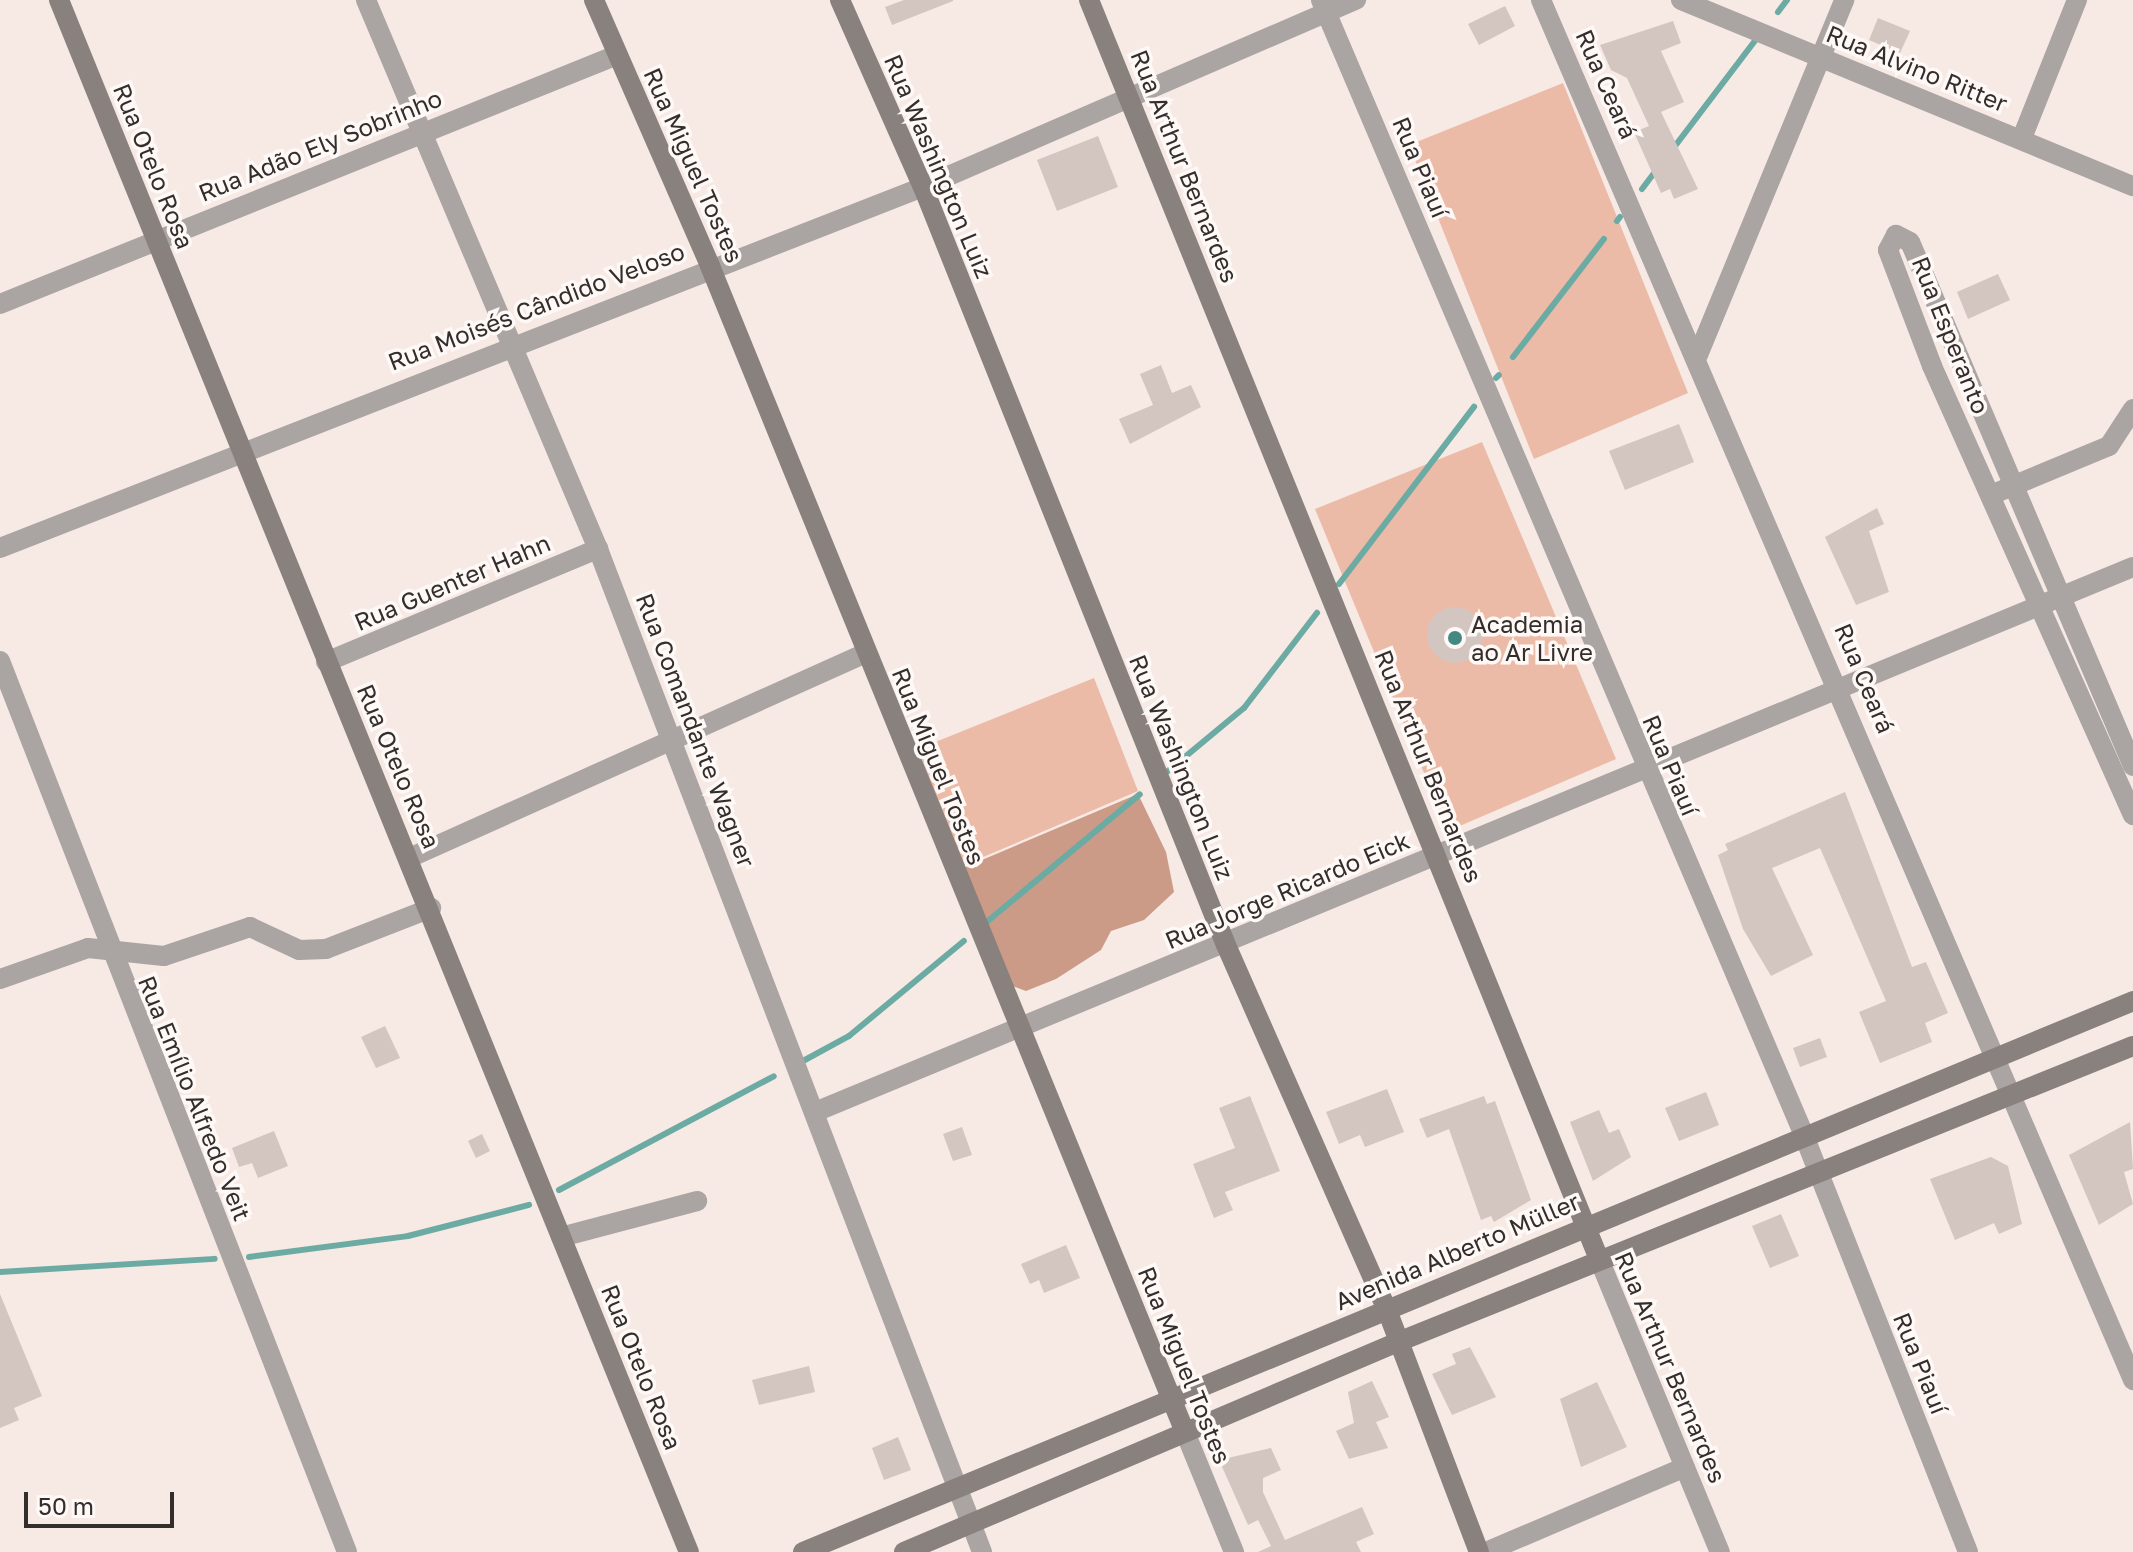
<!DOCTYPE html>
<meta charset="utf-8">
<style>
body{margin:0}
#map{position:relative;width:2133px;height:1552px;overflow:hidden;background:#f7e9e4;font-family:"Golos Text",sans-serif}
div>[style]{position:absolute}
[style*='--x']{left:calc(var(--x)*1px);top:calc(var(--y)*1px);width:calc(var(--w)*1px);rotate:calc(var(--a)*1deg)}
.green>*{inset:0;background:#ecbba7}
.forest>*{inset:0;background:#cc9b87}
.stream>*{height:6px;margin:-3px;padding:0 3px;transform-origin:3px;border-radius:3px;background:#6caba3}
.building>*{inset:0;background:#d3c6c1}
.round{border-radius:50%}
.street>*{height:20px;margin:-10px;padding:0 10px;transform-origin:10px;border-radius:10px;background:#aaa4a2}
.secondary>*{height:20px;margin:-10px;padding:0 10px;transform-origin:10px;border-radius:10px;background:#89817e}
.dots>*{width:22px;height:22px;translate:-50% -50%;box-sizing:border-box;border:4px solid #fef9f6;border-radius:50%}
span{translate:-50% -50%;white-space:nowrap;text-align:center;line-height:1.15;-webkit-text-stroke:7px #fef9f6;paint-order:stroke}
.street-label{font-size:24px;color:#332e2c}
.poi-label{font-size:24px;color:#332e2c}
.left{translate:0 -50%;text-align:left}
.scale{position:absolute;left:24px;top:1492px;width:150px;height:36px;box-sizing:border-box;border:4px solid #332e2c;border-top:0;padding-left:10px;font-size:24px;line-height:28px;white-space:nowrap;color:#332e2c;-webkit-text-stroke:6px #fef9f6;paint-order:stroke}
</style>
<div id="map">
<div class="green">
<i style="clip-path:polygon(1563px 83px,1688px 393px,1534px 459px,1409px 145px)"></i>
<i style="clip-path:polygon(1482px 442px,1616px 759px,1448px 831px,1315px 509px)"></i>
<i style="clip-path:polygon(1094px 678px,1138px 791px,962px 866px,918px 749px)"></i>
</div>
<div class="forest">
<i style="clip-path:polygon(1138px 794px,1166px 852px,1174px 892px,1144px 920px,1111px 931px,1101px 950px,1056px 979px,1026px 991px,1010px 985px,963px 868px)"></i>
</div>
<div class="stream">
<i style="--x:1778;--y:12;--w:15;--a:-53"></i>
<i style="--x:1672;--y:150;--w:141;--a:-52.8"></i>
<i style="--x:1642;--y:189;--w:26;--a:-53"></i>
<i style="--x:1617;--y:221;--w:5;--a:-53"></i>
<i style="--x:1513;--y:357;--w:149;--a:-52.4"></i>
<i style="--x:1496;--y:378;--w:4;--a:-45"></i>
<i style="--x:1339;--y:584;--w:223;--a:-52.7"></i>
<i style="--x:1168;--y:771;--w:99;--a:-39.7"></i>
<i style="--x:1244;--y:708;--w:120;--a:-52.5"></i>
<i style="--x:983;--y:925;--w:204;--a:-39.8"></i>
<i style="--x:803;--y:1061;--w:52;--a:-28.5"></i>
<i style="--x:849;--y:1036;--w:149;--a:-39.6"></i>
<i style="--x:559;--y:1190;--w:243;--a:-27.9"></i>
<i style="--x:249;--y:1257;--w:160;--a:-7.5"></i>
<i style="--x:408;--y:1236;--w:125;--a:-14.4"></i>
<i style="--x:0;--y:1272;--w:215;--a:-3.5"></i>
</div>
<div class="building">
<i style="clip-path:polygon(904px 0,953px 0,953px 1px,892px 25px,885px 7px)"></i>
<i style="clip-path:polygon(1505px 6px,1515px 26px,1479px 45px,1468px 24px)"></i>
<i style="clip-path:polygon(1878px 18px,1910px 31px,1900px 53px,1869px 40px)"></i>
<i style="clip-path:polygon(1673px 21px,1681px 43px,1661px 51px,1684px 102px,1661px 112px,1698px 189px,1674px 199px,1670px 189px,1661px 193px,1634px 132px,1649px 126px,1627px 78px,1611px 70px,1600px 45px)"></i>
<i style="clip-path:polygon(1098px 136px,1118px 187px,1057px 211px,1037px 160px)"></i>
<i style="clip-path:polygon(1998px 274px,2010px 300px,1968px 319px,1957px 292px)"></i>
<i style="clip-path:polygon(1161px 365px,1172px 393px,1191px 385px,1201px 407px,1130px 444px,1119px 419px,1153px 405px,1140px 374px)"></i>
<i style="clip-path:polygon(1679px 424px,1694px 462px,1625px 490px,1609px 451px)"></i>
<i style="clip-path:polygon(1877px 508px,1884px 524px,1869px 531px,1889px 592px,1856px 605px,1825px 537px)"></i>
<i class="round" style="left:1427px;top:607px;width:56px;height:56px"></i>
<i style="clip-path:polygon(1845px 792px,1912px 967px,1926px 962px,1948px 1013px,1925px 1023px,1932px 1042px,1880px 1063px,1859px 1012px,1886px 1001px,1820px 848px,1772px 868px,1813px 955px,1771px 976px,1743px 929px,1718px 855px,1728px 850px,1725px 844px)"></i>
<i style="clip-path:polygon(385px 1026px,400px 1058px,376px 1068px,361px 1037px)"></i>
<i style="clip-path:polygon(1820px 1038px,1827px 1057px,1800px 1067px,1793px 1048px)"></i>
<i style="clip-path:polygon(1387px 1089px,1404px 1132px,1365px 1147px,1360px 1135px,1339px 1144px,1326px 1112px)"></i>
<i style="clip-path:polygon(1706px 1092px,1719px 1125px,1679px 1141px,1665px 1108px)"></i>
<i style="clip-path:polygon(1250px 1096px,1280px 1171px,1225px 1192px,1233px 1210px,1214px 1218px,1193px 1164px,1235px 1148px,1219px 1108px)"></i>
<i style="clip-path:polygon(1484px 1096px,1487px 1104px,1495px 1101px,1531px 1200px,1494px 1222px,1491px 1216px,1481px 1220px,1449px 1129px,1427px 1138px,1419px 1119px)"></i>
<i style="clip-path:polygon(1599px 1110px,1609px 1133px,1619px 1129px,1631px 1157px,1593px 1181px,1570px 1122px)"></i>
<i style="clip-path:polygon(2130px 1122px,2133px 1169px,2124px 1172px,2133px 1204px,2099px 1225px,2069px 1155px)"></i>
<i style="clip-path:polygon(962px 1127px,972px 1155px,953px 1161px,943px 1134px)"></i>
<i style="clip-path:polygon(274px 1131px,288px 1166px,258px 1178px,252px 1163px,239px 1167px,232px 1148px)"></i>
<i style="clip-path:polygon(482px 1134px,490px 1151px,476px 1158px,468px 1141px)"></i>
<i style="clip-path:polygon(1991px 1157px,2008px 1166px,2022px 1224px,1999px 1234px,1994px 1223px,1955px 1240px,1930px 1179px)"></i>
<i style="clip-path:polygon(1781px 1214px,1799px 1256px,1770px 1268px,1752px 1226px)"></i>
<i style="clip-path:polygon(1066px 1245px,1080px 1278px,1044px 1293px,1039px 1280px,1030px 1284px,1021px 1264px)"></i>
<i style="clip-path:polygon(0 1294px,42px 1396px,14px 1408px,19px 1420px,0 1428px)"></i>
<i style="clip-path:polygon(1470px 1347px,1496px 1397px,1452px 1415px,1432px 1374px,1456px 1364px,1452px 1354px)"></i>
<i style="clip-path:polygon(809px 1366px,815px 1392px,759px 1405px,752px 1380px)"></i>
<i style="clip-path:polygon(1372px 1381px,1389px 1417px,1376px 1422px,1388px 1448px,1349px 1459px,1336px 1431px,1354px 1423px,1348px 1392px)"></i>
<i style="clip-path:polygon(1597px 1382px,1627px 1447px,1581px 1467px,1560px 1399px)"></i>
<i style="clip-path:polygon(898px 1437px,911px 1470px,884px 1480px,872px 1448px)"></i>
<i style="clip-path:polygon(1271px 1448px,1281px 1470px,1263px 1478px,1263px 1492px,1285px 1540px,1362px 1507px,1374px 1534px,1356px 1542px,1361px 1552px,1258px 1552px,1271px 1546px,1258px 1520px,1248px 1525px,1219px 1460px)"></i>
</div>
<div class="street">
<i style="--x:366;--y:0;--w:596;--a:67.09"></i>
<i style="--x:598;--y:549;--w:1074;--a:69.05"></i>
<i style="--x:1321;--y:0;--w:1231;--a:66.95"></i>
<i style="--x:1803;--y:1133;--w:450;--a:68.5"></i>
<i style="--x:1541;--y:0;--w:1502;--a:66.78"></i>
<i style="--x:1681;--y:0;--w:489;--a:22.4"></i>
<i style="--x:2022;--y:138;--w:149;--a:-68.3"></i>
<i style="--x:0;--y:304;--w:665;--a:-21.98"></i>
<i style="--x:1698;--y:355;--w:384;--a:-67.6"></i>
<i style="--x:1998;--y:492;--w:120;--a:-22.5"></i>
<i style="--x:2109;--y:446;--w:44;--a:-57"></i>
<i style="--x:0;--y:548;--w:991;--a:-21.36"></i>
<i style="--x:923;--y:187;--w:472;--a:-23.4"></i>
<i style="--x:0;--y:661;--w:956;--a:68.72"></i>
<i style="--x:326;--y:662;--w:295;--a:-22.6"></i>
<i style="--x:2133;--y:766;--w:569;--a:-113.05"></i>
<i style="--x:1910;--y:242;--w:16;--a:-153"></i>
<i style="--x:1896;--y:235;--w:17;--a:118"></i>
<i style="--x:1888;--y:250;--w:124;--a:69.2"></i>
<i style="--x:1932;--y:366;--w:492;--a:65.9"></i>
<i style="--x:409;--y:858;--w:501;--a:-24.16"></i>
<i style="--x:0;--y:979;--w:93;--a:-19.4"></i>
<i style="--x:88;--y:948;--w:76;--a:6"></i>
<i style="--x:164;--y:956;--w:91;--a:-18.6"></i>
<i style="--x:250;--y:927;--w:54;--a:25.1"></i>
<i style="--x:299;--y:950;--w:27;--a:-2"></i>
<i style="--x:326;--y:949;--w:113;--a:-21.3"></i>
<i style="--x:815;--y:1112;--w:1426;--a:-22.47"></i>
<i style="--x:561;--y:1237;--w:141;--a:-14.8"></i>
<i style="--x:1599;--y:1259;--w:317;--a:67.6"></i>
<i style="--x:1185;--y:1432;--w:130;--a:67.8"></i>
<i style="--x:1486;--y:1552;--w:216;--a:-23.1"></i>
</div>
<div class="secondary">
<i style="--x:59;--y:0;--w:1675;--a:67.91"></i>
<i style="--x:594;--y:0;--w:290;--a:66.4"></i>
<i style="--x:710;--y:266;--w:1259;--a:67.84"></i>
<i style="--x:840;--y:0;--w:205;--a:66.1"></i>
<i style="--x:923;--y:187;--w:816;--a:68.21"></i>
<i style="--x:1226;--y:945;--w:399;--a:66.2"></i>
<i style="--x:1387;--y:1310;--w:259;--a:69.2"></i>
<i style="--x:1089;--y:0;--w:1358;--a:67.95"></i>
<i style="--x:803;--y:1552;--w:1440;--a:-22.5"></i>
<i style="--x:904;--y:1552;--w:537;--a:-23.03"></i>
<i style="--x:1398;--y:1342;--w:792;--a:-21.94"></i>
</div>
<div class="dots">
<i style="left:1455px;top:638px;background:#438981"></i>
</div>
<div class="street-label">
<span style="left:1917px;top:68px;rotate:22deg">Rua Alvino Ritter</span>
<span style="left:1607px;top:84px;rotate:66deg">Rua Ceará</span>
<span style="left:320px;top:145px;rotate:-22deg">Rua Adão Ely Sobrinho</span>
<span style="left:694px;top:165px;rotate:66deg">Rua Miguel Tostes</span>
<span style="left:154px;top:166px;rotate:68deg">Rua Otelo Rosa</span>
<span style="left:939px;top:166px;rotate:67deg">Rua Washington Luiz</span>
<span style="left:1185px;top:166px;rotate:68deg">Rua Arthur Bernardes</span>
<span style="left:1421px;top:167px;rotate:67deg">Rua Piauí</span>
<span style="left:536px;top:306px;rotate:-21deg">Rua Moisés Cândido Veloso</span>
<span style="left:1951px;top:335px;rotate:68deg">Rua Esperanto</span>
<span style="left:452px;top:582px;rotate:-23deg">Rua Guenter Hahn</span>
<span style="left:1865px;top:678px;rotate:67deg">Rua Ceará</span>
<span style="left:696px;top:730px;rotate:69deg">Rua Comandante Wagner</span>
<span style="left:1671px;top:765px;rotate:67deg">Rua Piauí</span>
<span style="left:399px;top:766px;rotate:67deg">Rua Otelo Rosa</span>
<span style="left:939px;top:766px;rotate:68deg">Rua Miguel Tostes</span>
<span style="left:1429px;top:766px;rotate:68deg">Rua Arthur Bernardes</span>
<span style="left:1182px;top:767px;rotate:68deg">Rua Washington Luiz</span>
<span style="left:1287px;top:890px;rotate:-23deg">Rua Jorge Ricardo Eick</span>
<span style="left:195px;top:1098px;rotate:68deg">Rua Emílio Alfredo Veit</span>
<span style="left:1457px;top:1251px;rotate:-23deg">Avenida Alberto Müller</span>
<span style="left:1921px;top:1363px;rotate:68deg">Rua Piauí</span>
<span style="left:1185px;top:1365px;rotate:68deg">Rua Miguel Tostes</span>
<span style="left:642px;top:1367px;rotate:68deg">Rua Otelo Rosa</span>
<span style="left:1671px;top:1367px;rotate:67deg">Rua Arthur Bernardes</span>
</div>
<div class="poi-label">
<span class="left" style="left:1471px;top:638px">Academia<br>ao Ar Livre</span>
</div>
<div class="scale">50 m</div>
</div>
